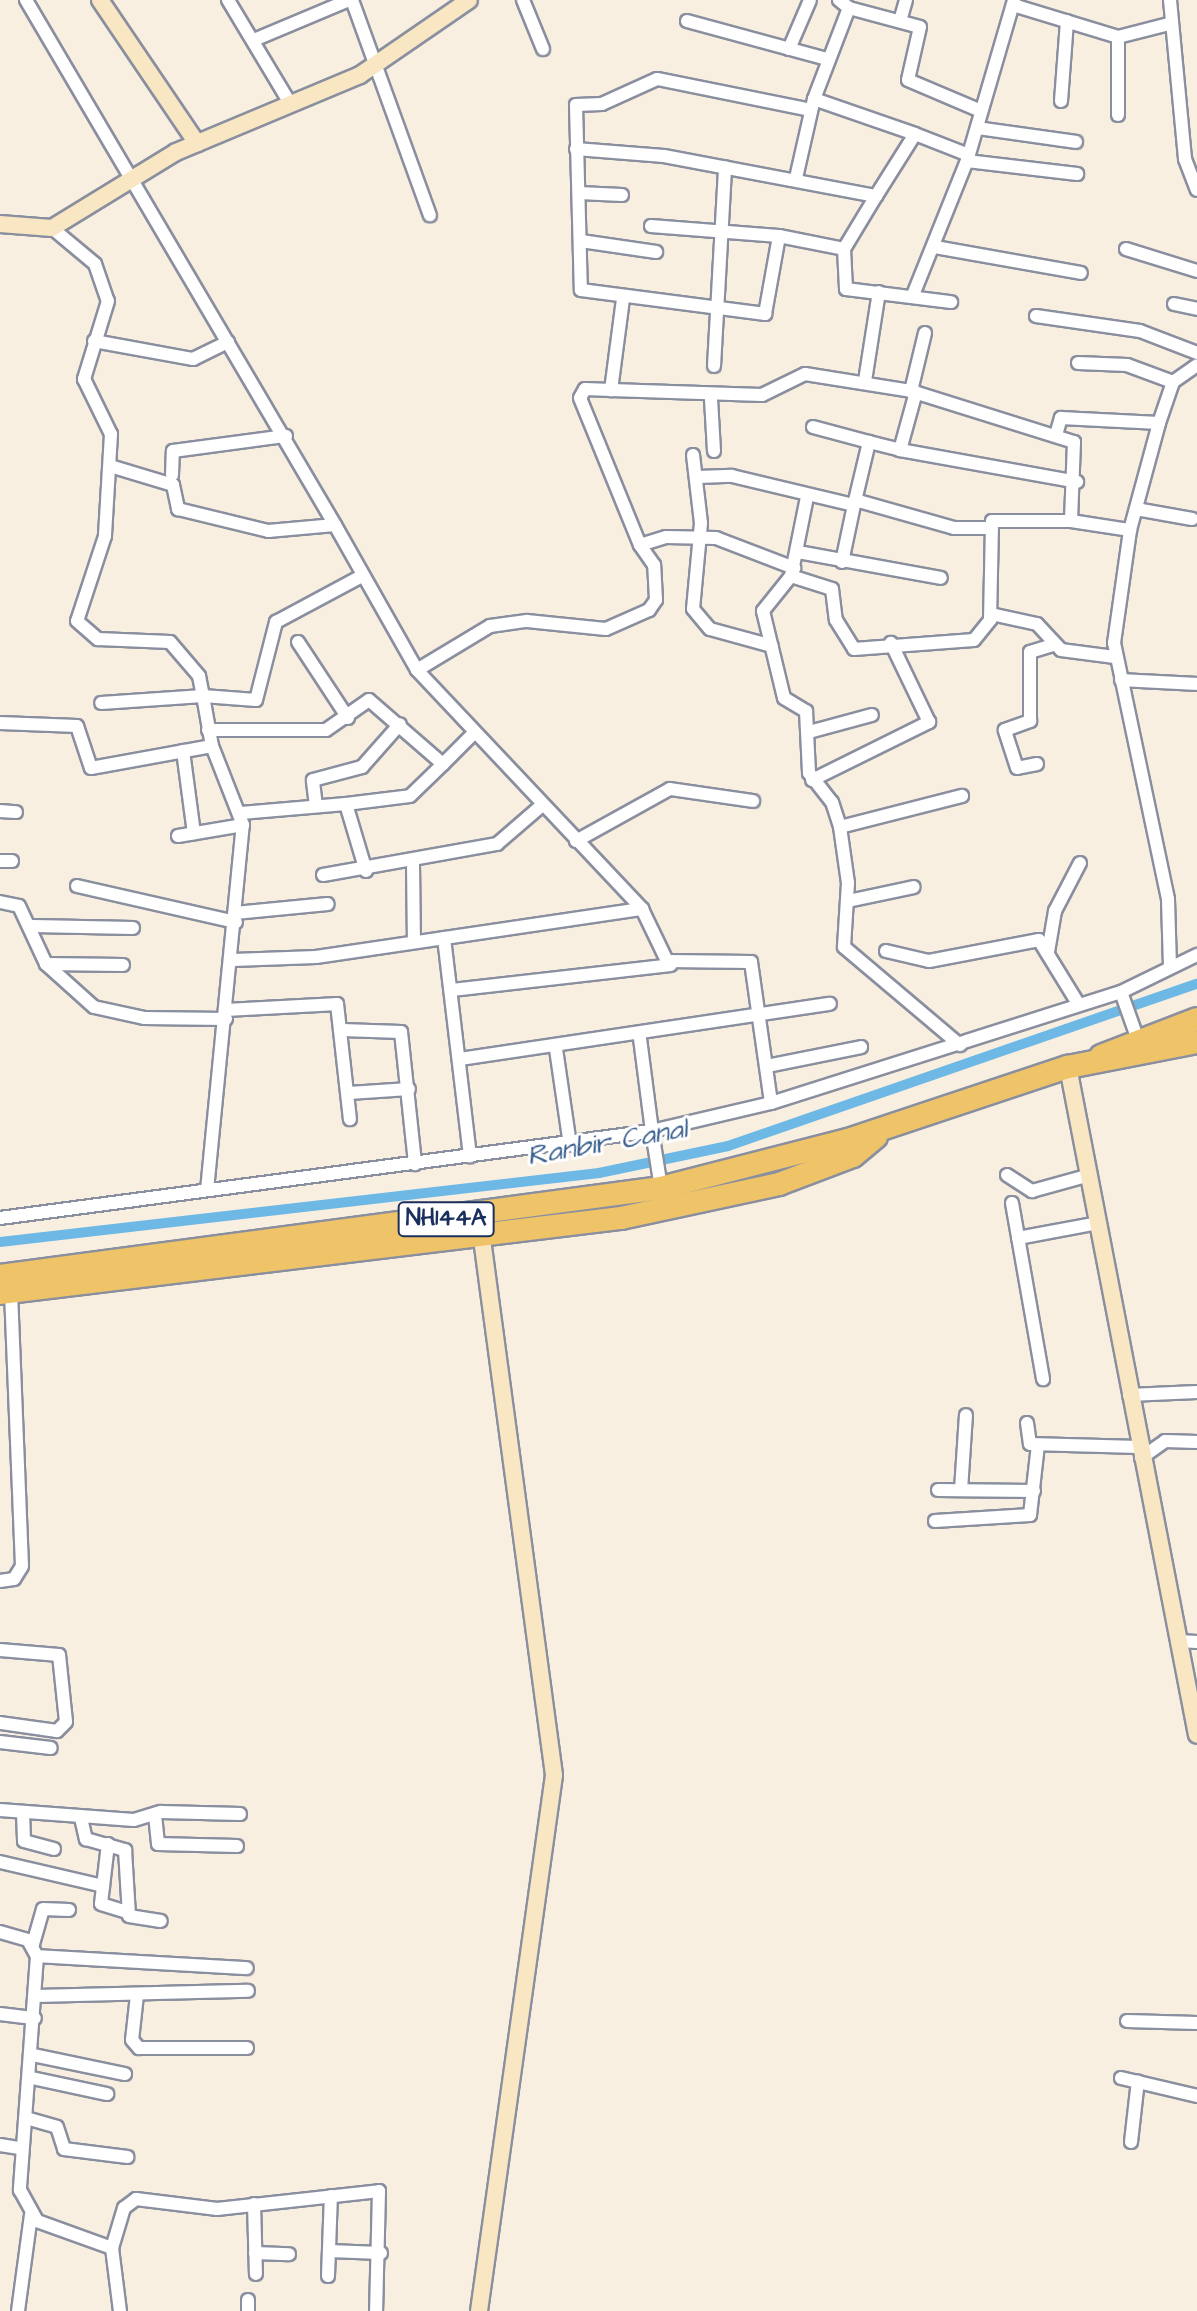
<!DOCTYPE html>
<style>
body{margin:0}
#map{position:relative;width:1197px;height:2311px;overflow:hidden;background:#f8efe0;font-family:"Architects Daughter",sans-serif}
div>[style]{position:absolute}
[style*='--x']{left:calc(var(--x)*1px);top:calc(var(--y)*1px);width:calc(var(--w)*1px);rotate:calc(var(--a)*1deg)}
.canal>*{height:10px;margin:-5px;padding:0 5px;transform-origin:5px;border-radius:5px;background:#6eb8e6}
.roads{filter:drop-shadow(2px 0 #8a8f9f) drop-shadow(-2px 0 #8a8f9f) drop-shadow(0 2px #8a8f9f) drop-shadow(0 -2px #8a8f9f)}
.street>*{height:12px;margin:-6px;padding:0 6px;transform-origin:6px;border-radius:6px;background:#fff}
.secondary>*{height:16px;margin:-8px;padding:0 8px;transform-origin:8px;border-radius:8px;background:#f9e7c3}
.highway>*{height:22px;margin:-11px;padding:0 11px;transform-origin:11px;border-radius:11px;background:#efc469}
span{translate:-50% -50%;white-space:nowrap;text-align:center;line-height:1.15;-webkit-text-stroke:6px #fff;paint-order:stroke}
.shield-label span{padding:2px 6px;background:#fff;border:2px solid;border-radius:6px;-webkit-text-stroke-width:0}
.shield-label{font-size:24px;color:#1b2f5e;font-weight:700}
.water-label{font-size:28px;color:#385f8e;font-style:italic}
</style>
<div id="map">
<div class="canal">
<i style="--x:0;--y:1242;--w:603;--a:-6.57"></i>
<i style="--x:599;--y:1173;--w:132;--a:-11.8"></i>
<i style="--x:728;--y:1146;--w:496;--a:-19.1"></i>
</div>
<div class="roads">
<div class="street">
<i style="--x:26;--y:0;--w:609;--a:59.52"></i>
<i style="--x:228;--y:0;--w:120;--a:59"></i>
<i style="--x:352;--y:0;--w:229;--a:70.1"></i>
<i style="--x:523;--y:0;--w:53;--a:67.8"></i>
<i style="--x:1170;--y:0;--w:160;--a:84.6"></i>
<i style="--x:1185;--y:159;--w:33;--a:69"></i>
<i style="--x:1013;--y:5;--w:110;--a:16.9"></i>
<i style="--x:1118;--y:37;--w:78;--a:90"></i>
<i style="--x:849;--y:8;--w:73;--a:15"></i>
<i style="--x:920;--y:27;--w:54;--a:102.8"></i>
<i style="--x:908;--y:80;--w:79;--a:23"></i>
<i style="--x:687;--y:21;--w:145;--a:15.2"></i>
<i style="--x:900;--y:21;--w:22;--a:-74"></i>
<i style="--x:1118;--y:37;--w:53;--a:-14.3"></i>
<i style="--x:254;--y:40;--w:103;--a:-22.8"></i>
<i style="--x:789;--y:49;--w:53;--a:-66.8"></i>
<i style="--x:814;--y:99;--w:107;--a:19.1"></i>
<i style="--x:1061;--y:101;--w:80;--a:-85.7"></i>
<i style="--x:811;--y:110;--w:157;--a:-168.6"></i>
<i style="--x:657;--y:79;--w:60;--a:155.6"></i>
<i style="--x:602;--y:104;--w:26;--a:178"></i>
<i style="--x:576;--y:105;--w:185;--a:88.5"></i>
<i style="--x:581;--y:290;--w:186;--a:7.4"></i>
<i style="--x:765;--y:314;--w:79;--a:-79.8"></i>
<i style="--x:779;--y:236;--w:66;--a:11.3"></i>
<i style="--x:844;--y:249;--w:62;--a:-58.9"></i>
<i style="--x:977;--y:128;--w:100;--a:8"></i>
<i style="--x:576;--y:149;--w:88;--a:4.5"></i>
<i style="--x:664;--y:156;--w:216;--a:10.7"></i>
<i style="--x:876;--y:196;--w:73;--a:-57.8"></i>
<i style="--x:915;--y:134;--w:58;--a:21.3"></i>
<i style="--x:967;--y:161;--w:111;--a:6.7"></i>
<i style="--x:796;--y:178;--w:81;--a:-77.2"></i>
<i style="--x:814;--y:99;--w:97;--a:-69"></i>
<i style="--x:849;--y:8;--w:13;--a:-141"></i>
<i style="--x:579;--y:193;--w:43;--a:2.7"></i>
<i style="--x:651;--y:226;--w:128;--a:4.5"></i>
<i style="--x:52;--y:228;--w:56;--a:39.9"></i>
<i style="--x:95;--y:264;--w:39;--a:71"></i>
<i style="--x:108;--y:301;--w:82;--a:107.1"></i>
<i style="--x:84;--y:379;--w:61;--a:63.9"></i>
<i style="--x:111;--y:434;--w:102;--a:93.4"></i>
<i style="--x:105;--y:536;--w:89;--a:108.2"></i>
<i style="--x:77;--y:621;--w:28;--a:41"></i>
<i style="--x:98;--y:639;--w:72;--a:2.4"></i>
<i style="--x:170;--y:642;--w:45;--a:49.5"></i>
<i style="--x:199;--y:676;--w:20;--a:79"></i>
<i style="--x:203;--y:696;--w:102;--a:176.1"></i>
<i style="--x:581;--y:241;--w:76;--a:8.3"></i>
<i style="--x:935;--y:247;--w:148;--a:10.1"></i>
<i style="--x:844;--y:249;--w:40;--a:87.1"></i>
<i style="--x:846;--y:289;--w:106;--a:7.1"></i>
<i style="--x:1126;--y:249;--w:74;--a:17.2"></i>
<i style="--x:913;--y:295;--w:144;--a:-68.1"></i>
<i style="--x:967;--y:161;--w:168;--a:-73.7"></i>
<i style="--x:623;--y:299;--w:92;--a:97.5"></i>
<i style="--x:611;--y:390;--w:151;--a:1.9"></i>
<i style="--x:762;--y:395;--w:48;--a:-26"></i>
<i style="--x:805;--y:374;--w:107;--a:9.1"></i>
<i style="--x:1174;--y:304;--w:24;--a:12"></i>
<i style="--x:1036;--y:316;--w:105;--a:8.2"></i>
<i style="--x:1140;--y:331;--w:61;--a:21.1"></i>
<i style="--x:925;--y:333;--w:60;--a:103.6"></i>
<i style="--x:911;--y:391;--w:171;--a:17.4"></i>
<i style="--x:1074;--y:442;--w:79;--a:92.2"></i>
<i style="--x:1071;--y:521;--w:60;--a:8.7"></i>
<i style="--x:94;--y:341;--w:101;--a:10.3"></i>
<i style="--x:193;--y:359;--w:39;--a:-26"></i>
<i style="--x:1078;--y:363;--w:49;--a:2.3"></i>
<i style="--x:1127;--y:365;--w:49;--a:20.3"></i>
<i style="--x:714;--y:366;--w:199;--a:-86.8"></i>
<i style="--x:865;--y:381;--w:90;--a:-81.1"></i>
<i style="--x:611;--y:390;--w:26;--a:-178"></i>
<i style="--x:585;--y:389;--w:10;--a:119"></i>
<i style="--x:580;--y:398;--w:159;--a:67.8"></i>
<i style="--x:640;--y:545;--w:27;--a:-17"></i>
<i style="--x:666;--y:537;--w:50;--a:1.1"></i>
<i style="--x:716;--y:538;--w:84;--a:21"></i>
<i style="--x:711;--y:399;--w:52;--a:86.7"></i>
<i style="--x:813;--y:427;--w:58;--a:15"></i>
<i style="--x:1056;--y:435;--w:18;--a:-74"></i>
<i style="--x:1061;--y:418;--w:98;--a:2.9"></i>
<i style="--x:900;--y:450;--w:180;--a:10.2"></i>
<i style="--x:693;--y:455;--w:68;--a:83.3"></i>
<i style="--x:701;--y:523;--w:86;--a:95.3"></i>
<i style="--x:693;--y:609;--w:26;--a:50"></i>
<i style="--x:710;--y:629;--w:64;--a:15.3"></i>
<i style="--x:110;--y:466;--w:66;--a:16.8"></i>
<i style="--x:173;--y:485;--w:25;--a:78"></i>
<i style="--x:178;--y:509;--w:93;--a:13.7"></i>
<i style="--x:268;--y:531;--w:67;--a:-5.1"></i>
<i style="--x:335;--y:525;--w:167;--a:60.5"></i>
<i style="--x:417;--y:670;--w:328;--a:46.7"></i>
<i style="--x:642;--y:909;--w:58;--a:64.3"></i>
<i style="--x:667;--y:961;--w:84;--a:0.7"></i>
<i style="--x:751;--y:962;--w:142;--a:81.9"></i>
<i style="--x:771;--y:1103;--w:122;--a:166.8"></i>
<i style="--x:652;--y:1131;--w:58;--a:81"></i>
<i style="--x:172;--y:475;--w:24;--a:-88"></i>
<i style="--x:173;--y:451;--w:114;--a:-7.6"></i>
<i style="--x:698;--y:477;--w:34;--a:-2"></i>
<i style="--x:732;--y:476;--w:125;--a:13.4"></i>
<i style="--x:854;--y:505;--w:65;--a:-76.6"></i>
<i style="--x:869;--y:442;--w:32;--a:14"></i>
<i style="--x:900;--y:450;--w:60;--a:-74.6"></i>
<i style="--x:807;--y:497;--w:81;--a:101.4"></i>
<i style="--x:791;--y:576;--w:45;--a:128.7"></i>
<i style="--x:763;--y:611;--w:89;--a:76.4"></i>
<i style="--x:784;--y:698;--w:26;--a:31"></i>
<i style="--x:806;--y:711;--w:62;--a:87.2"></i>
<i style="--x:809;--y:773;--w:37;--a:52"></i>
<i style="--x:832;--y:802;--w:26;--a:72"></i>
<i style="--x:840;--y:827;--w:57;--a:81.9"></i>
<i style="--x:848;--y:883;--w:64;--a:93.6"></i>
<i style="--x:844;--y:947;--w:152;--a:40.2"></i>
<i style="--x:855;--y:500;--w:103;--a:15.8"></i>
<i style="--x:954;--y:528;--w:35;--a:0"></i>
<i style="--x:1136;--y:509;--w:57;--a:10.1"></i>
<i style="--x:798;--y:552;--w:145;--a:10.3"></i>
<i style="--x:842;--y:562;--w:58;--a:-78.1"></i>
<i style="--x:791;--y:576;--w:43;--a:17.6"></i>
<i style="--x:832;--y:589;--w:31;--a:83"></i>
<i style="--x:836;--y:620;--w:34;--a:58"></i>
<i style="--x:854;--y:649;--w:120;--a:-4.3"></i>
<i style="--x:974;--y:640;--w:26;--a:-51"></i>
<i style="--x:990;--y:620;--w:99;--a:-88.8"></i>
<i style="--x:992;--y:521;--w:79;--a:0"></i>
<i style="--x:991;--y:614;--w:47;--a:12.3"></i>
<i style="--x:1037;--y:624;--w:35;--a:47"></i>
<i style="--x:1061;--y:650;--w:54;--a:7.4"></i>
<i style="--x:298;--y:642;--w:91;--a:56.7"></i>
<i style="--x:417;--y:670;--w:85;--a:-31.1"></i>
<i style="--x:490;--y:626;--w:37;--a:-8"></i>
<i style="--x:527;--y:621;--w:79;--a:5.8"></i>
<i style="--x:606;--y:629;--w:47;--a:-23.8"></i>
<i style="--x:649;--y:610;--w:12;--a:-55"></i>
<i style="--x:656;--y:600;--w:35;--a:-93"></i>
<i style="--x:654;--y:565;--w:24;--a:-125"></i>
<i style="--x:1121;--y:680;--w:76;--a:3"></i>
<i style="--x:0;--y:723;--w:77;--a:2.2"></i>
<i style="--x:77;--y:726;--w:44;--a:71.6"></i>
<i style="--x:91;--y:768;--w:123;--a:-10.3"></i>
<i style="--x:208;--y:730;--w:118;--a:0"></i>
<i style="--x:326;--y:730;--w:52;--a:-34.9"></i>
<i style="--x:369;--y:700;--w:98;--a:40.9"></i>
<i style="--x:443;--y:764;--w:42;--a:-45"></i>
<i style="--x:809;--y:732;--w:65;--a:-15.1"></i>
<i style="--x:183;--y:751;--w:83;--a:82.4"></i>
<i style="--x:1037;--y:764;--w:20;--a:169"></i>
<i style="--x:1017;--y:768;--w:40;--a:-108"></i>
<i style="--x:1005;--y:730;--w:27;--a:-20"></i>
<i style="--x:1030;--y:721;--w:69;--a:-90"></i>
<i style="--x:1030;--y:652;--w:24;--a:-17"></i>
<i style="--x:812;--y:780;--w:131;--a:-26.4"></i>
<i style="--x:929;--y:722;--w:88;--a:-115.7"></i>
<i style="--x:346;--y:804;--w:64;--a:-7.1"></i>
<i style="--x:410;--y:796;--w:46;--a:-44.1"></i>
<i style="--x:316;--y:806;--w:26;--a:-97"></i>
<i style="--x:313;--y:780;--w:51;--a:-14.9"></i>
<i style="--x:362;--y:767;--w:57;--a:-48.5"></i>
<i style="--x:0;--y:811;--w:16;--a:4"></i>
<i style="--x:241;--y:813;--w:105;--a:-4.9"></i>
<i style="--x:346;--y:804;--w:70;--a:73.4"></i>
<i style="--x:840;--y:827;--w:126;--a:-14.3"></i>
<i style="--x:178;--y:836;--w:66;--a:-9.6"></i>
<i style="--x:576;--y:841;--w:107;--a:-29"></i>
<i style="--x:670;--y:789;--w:84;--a:8.2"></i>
<i style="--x:0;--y:861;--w:12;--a:0"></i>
<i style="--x:413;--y:864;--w:78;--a:89.3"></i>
<i style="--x:323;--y:875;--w:177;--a:-10.1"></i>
<i style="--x:497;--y:844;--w:58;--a:-40.8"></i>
<i style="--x:77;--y:886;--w:163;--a:12.8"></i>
<i style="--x:848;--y:901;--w:67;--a:-12"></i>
<i style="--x:0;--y:902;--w:19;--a:12"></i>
<i style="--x:19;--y:906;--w:64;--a:65"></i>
<i style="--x:46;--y:964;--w:64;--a:41.9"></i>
<i style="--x:94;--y:1007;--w:51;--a:12.4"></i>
<i style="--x:144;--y:1018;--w:82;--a:0.7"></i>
<i style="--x:235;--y:913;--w:93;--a:-5.5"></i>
<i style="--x:33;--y:926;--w:100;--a:1.1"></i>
<i style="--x:444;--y:938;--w:220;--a:83.2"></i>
<i style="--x:886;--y:951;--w:44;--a:13.1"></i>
<i style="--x:929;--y:961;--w:112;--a:-10.8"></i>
<i style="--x:1039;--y:940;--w:76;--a:58.4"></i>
<i style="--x:1048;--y:952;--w:42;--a:-80.3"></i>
<i style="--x:1055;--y:911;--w:54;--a:-62.5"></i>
<i style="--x:233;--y:960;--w:83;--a:-2.1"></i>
<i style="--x:316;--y:957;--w:330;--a:-8.4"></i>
<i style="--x:46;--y:964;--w:77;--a:0.7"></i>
<i style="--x:1170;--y:967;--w:68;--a:-91.7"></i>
<i style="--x:1168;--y:899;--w:262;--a:-101.9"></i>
<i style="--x:1114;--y:643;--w:114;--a:-81.9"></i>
<i style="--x:1130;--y:530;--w:111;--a:-74.8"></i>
<i style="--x:1159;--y:423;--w:43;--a:-71.1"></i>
<i style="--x:1173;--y:382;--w:29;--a:-35"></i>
<i style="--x:452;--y:990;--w:220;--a:-6.5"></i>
<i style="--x:1121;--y:992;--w:51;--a:70.5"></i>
<i style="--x:227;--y:1010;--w:110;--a:-3.1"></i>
<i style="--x:337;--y:1004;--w:116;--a:83.6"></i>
<i style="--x:342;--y:1030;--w:59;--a:1.9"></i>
<i style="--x:401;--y:1032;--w:133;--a:83.9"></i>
<i style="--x:556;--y:1049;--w:97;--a:81.7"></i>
<i style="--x:460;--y:1059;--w:374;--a:-8.5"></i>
<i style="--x:767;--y:1066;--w:96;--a:-11.4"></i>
<i style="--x:349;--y:1093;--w:60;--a:-3.8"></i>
<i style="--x:771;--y:1103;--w:367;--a:-17.6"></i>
<i style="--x:1121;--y:992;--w:85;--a:-26"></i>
<i style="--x:1007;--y:1175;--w:30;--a:33"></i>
<i style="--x:1032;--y:1191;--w:60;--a:-15.4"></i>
<i style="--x:207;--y:1190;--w:367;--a:-84.4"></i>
<i style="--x:243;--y:825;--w:85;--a:-111.4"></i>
<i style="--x:212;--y:746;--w:51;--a:-100.2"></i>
<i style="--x:203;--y:696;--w:53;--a:4.3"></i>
<i style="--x:256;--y:700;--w:81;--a:-75.6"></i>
<i style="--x:276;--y:622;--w:95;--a:-28.2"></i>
<i style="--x:1012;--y:1203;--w:179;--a:80"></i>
<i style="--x:0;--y:1218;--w:658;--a:-7.6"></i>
<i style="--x:652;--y:1131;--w:94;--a:-97.4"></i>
<i style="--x:1018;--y:1238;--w:81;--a:-10.6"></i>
<i style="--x:1129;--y:1395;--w:68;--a:-2.5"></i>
<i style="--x:1027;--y:1423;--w:21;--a:82"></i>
<i style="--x:1030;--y:1444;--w:109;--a:1.6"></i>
<i style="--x:1141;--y:1458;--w:29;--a:-35"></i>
<i style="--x:1165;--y:1441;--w:32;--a:2"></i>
<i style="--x:938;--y:1490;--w:96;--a:0.6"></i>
<i style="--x:961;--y:1490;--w:75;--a:-86.2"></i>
<i style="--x:935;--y:1521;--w:95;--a:-3.6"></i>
<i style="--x:1030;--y:1515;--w:70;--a:-83.5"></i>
<i style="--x:0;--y:1581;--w:14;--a:-8"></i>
<i style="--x:14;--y:1579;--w:15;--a:-58"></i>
<i style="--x:22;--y:1566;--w:274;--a:-92.3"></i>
<i style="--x:1177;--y:1641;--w:20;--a:3"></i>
<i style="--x:0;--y:1650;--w:59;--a:4.8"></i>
<i style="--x:59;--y:1655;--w:67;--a:84"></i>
<i style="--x:66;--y:1722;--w:13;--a:135"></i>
<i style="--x:57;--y:1731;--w:58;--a:-172"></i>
<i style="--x:0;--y:1742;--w:51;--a:6.7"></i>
<i style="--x:0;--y:1810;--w:134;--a:4.3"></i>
<i style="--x:134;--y:1820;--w:28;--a:-17"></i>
<i style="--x:161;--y:1812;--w:79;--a:1.5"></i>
<i style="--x:23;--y:1812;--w:29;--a:88"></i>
<i style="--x:24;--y:1841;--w:31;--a:15"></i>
<i style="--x:155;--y:1815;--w:29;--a:84"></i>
<i style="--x:158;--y:1844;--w:79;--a:1.5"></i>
<i style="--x:81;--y:1818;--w:22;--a:77"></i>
<i style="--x:86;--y:1839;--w:41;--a:15.8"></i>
<i style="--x:125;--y:1850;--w:66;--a:86.5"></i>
<i style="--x:129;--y:1916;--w:32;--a:9"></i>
<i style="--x:108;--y:1844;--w:60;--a:96.7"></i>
<i style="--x:101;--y:1904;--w:28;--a:17"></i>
<i style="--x:0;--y:1862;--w:106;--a:13.1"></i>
<i style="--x:0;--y:1932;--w:29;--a:16"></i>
<i style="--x:28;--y:1940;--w:18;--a:61"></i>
<i style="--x:37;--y:1956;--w:235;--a:94.2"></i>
<i style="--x:20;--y:2190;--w:35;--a:61"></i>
<i style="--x:37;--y:2221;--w:80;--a:19.8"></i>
<i style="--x:112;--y:2248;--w:64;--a:82.8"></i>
<i style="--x:33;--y:1944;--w:36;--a:-74"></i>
<i style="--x:43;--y:1909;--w:26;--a:2"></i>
<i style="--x:37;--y:1956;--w:210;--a:3.3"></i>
<i style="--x:137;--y:1995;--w:45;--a:96.3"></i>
<i style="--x:132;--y:2040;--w:11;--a:49"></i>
<i style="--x:139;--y:2048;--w:108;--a:0"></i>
<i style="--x:36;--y:1996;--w:212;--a:-1.4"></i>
<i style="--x:0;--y:2014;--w:35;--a:7"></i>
<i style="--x:1127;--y:2021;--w:70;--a:1.6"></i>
<i style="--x:33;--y:2055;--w:94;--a:11.7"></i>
<i style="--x:32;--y:2078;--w:77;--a:12"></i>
<i style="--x:1121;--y:2078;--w:78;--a:13.3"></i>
<i style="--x:26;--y:2118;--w:32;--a:16"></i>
<i style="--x:57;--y:2127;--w:23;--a:72"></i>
<i style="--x:64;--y:2149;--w:64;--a:7.2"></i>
<i style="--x:1131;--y:2142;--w:61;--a:-83.5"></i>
<i style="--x:0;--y:2145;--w:20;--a:9"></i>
<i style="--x:254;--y:2204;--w:70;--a:88.4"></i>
<i style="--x:112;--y:2248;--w:42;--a:-73.3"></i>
<i style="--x:124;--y:2208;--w:15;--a:-37"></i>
<i style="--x:136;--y:2199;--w:82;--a:7"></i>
<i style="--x:217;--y:2209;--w:163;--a:-6.3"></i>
<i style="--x:379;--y:2191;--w:120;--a:91.4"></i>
<i style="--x:329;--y:2251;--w:52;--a:2.2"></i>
<i style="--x:255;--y:2253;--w:34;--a:2"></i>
<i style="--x:328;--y:2276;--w:80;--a:-87.9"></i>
<i style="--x:18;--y:2311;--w:97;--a:-82.3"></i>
<i style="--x:248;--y:2311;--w:11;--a:-90"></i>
</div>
<div class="secondary">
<i style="--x:100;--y:0;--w:173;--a:55.9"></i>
<i style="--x:0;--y:224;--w:52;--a:4.4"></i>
<i style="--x:52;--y:228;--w:145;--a:-31.5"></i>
<i style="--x:176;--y:152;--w:199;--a:-22.7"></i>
<i style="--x:360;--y:75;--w:132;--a:-34.5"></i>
<i style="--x:1068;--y:1067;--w:680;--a:79.07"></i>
<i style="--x:479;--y:2311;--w:541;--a:-82.03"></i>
<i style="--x:554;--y:1775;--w:556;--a:-97.65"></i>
</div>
<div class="highway">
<i style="--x:1101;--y:1056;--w:103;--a:-21.1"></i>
<i style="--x:0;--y:1276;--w:667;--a:-7.58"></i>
<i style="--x:661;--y:1188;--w:193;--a:-14.4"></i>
<i style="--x:848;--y:1140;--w:232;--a:-18.4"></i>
<i style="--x:1068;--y:1067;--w:131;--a:-11"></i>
<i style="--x:0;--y:1293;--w:626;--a:-6.89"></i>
<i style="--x:621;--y:1218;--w:162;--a:-12.1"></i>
<i style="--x:779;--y:1184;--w:79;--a:-20.7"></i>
<i style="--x:853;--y:1156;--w:30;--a:-40"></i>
</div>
</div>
<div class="shield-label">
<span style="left:446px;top:1219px">NH144A</span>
</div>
<div class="water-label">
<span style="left:607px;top:1143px;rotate:-10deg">Ranbir Canal</span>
</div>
</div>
